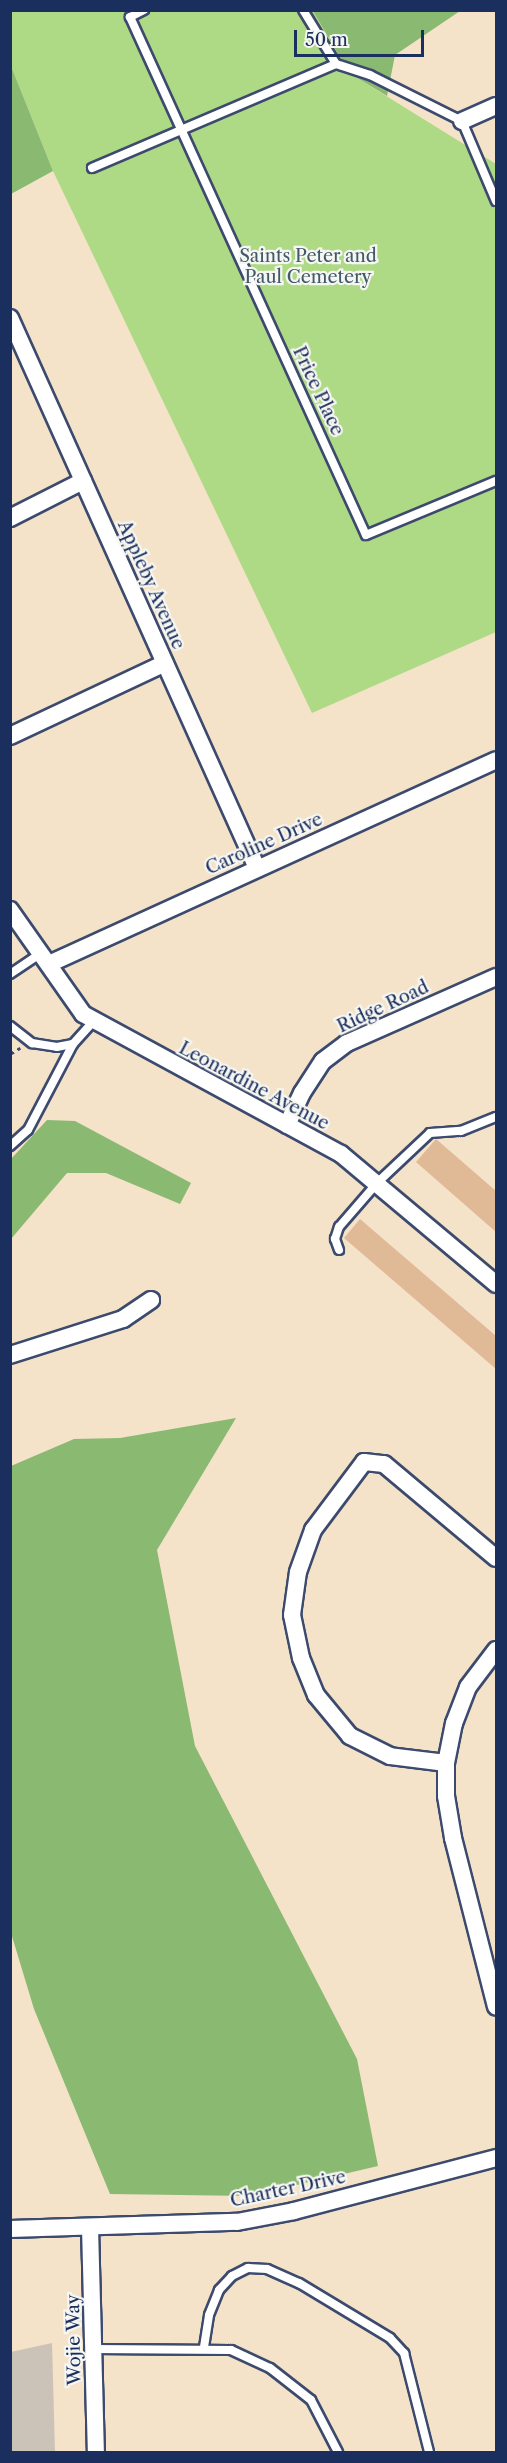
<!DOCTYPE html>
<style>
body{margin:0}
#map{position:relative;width:507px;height:2463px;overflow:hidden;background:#f4e2c9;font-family:"Libre Caslon Text",serif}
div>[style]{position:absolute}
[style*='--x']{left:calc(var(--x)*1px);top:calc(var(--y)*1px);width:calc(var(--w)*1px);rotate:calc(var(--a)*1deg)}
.industrial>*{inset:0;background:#cbc2b8}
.green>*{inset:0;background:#aed985}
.forest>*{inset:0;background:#8ab972}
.building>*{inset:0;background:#e0b997}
.path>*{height:3px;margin-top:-1.5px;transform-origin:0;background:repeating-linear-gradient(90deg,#3c4a6e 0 4.5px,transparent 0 9px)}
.roads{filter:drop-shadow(2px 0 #3c4a6e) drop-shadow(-2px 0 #3c4a6e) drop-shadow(0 2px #3c4a6e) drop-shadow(0 -2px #3c4a6e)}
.lane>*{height:8px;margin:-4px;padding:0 4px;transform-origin:4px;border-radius:4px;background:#fff}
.street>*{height:16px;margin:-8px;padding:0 8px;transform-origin:8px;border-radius:8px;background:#fff}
span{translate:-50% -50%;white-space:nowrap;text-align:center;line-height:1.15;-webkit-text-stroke:4.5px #f6f6f2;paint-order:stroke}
.park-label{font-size:18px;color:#405a68}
.street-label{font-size:18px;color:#1b2f5e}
.frame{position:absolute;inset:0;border:12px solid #1b2f5e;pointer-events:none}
.scale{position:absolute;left:294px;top:30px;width:130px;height:27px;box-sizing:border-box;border:3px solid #1b2f5e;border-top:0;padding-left:8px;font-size:18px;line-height:21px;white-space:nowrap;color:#1b2f5e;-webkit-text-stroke:4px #f6f6f2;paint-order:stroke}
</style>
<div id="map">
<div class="industrial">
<i style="clip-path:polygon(52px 2343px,55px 2452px,11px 2452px,11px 2352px)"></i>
</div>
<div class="green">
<i style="clip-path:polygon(10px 11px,313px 11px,349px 73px,496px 164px,496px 632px,312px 713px,53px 171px,11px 66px)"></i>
</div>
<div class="forest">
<i style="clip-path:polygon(313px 11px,460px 11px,395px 55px,387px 96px,349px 73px)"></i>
<i style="clip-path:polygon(11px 66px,53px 171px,11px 194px,10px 194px)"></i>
<i style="clip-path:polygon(47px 1120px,75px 1121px,191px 1183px,180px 1204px,106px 1173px,67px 1173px,11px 1239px,11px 1159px)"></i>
<i style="clip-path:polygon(236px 1418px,157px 1550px,195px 1746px,357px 2059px,378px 2166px,250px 2196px,110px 2194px,34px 2009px,11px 1933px,11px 1466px,74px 1439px,120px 1438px)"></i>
</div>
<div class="building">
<i style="clip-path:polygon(436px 1139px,496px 1191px,496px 1232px,416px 1162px)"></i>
<i style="clip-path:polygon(360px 1219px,496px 1336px,496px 1369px,344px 1238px)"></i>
</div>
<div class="path">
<i style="--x:10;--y:1054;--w:12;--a:-31"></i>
</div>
<div class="roads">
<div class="lane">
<i style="--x:144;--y:10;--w:16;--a:153"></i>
<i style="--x:130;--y:17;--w:569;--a:65.51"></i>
<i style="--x:366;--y:535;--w:141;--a:-22.6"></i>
<i style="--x:336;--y:64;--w:36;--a:18"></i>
<i style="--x:370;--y:75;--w:103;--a:26.6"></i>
<i style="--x:462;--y:121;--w:87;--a:67"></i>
<i style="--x:92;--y:168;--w:265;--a:-23.1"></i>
<i style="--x:336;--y:64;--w:63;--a:-121.4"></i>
<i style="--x:10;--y:974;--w:37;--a:-34"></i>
<i style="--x:10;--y:1026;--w:28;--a:38"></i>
<i style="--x:32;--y:1043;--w:25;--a:9"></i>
<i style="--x:57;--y:1047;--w:16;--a:-11"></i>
<i style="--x:10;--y:1146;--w:24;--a:-42"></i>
<i style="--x:28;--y:1130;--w:97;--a:-62.4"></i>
<i style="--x:73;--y:1044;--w:30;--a:-48"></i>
<i style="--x:339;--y:1250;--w:12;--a:-110"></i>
<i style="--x:335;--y:1239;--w:13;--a:-72"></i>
<i style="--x:339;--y:1227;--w:60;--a:-49.1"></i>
<i style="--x:378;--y:1182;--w:71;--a:-43.3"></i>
<i style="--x:430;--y:1133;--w:31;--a:-4"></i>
<i style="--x:461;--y:1131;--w:38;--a:-22"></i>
<i style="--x:204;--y:2347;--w:32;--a:-81"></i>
<i style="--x:209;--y:2315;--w:27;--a:-68"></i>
<i style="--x:219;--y:2290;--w:19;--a:-47"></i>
<i style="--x:232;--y:2276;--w:18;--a:-27"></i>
<i style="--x:248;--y:2268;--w:19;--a:3"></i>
<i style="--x:267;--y:2269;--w:35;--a:24"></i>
<i style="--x:299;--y:2283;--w:106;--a:31.1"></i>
<i style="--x:390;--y:2338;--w:21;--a:47"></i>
<i style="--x:404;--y:2353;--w:102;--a:75.8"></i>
<i style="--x:93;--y:2349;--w:138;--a:0.4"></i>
<i style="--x:231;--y:2350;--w:43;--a:24.8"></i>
<i style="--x:270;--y:2368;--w:52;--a:38"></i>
<i style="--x:311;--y:2400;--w:59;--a:62.6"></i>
</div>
<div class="street">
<i style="--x:462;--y:121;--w:37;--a:-24"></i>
<i style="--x:10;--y:318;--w:603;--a:65.82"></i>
<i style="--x:10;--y:518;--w:82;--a:-26.9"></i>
<i style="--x:10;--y:736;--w:171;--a:-25.2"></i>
<i style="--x:10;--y:910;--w:127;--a:54.9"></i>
<i style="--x:83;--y:1014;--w:294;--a:28.5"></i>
<i style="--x:341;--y:1154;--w:202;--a:40"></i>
<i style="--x:49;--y:964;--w:491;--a:-24.5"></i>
<i style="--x:287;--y:1125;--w:35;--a:-65"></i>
<i style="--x:302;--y:1093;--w:38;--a:-57"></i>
<i style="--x:323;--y:1061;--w:30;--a:-37"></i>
<i style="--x:347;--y:1043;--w:163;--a:-23.9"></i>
<i style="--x:10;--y:1355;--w:119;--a:-17.7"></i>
<i style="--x:123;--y:1319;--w:34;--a:-34"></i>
<i style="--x:496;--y:1650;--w:46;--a:127.1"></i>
<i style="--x:468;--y:1687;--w:39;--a:111"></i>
<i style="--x:454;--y:1723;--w:41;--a:101.3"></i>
<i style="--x:446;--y:1763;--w:33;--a:90"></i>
<i style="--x:446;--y:1796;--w:43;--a:80.5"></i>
<i style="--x:453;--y:1838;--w:174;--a:75.7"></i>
<i style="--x:446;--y:1763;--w:56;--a:-172.9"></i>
<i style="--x:390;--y:1756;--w:45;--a:-153.4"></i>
<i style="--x:350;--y:1736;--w:53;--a:-129.7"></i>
<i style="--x:316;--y:1695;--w:40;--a:-112"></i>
<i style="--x:301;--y:1658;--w:44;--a:-101.8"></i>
<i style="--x:292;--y:1615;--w:43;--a:-82.1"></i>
<i style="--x:298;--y:1572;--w:45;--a:-70.3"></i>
<i style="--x:313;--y:1530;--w:85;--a:-53.1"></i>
<i style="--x:364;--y:1462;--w:20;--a:6"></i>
<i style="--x:384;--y:1464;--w:146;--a:40"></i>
<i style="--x:90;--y:2227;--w:225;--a:88.5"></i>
<i style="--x:10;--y:2229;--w:227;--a:-1.8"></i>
<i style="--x:237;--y:2222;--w:58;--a:-10.9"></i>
<i style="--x:294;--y:2211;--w:209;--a:-14.7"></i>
</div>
</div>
<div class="park-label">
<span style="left:308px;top:267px">Saints Peter and<br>Paul Cemetery</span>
</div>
<div class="street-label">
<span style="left:318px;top:391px;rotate:65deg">Price Place</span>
<span style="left:151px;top:585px;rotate:66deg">Appleby Avenue</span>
<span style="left:264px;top:844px;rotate:-24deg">Caroline Drive</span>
<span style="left:383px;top:1007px;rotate:-25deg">Ridge Road</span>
<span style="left:254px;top:1086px;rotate:28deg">Leonardine Avenue</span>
<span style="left:288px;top:2189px;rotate:-12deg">Charter Drive</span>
<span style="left:74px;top:2340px;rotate:-91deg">Wojie Way</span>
</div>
<div class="frame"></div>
<div class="scale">50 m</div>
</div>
